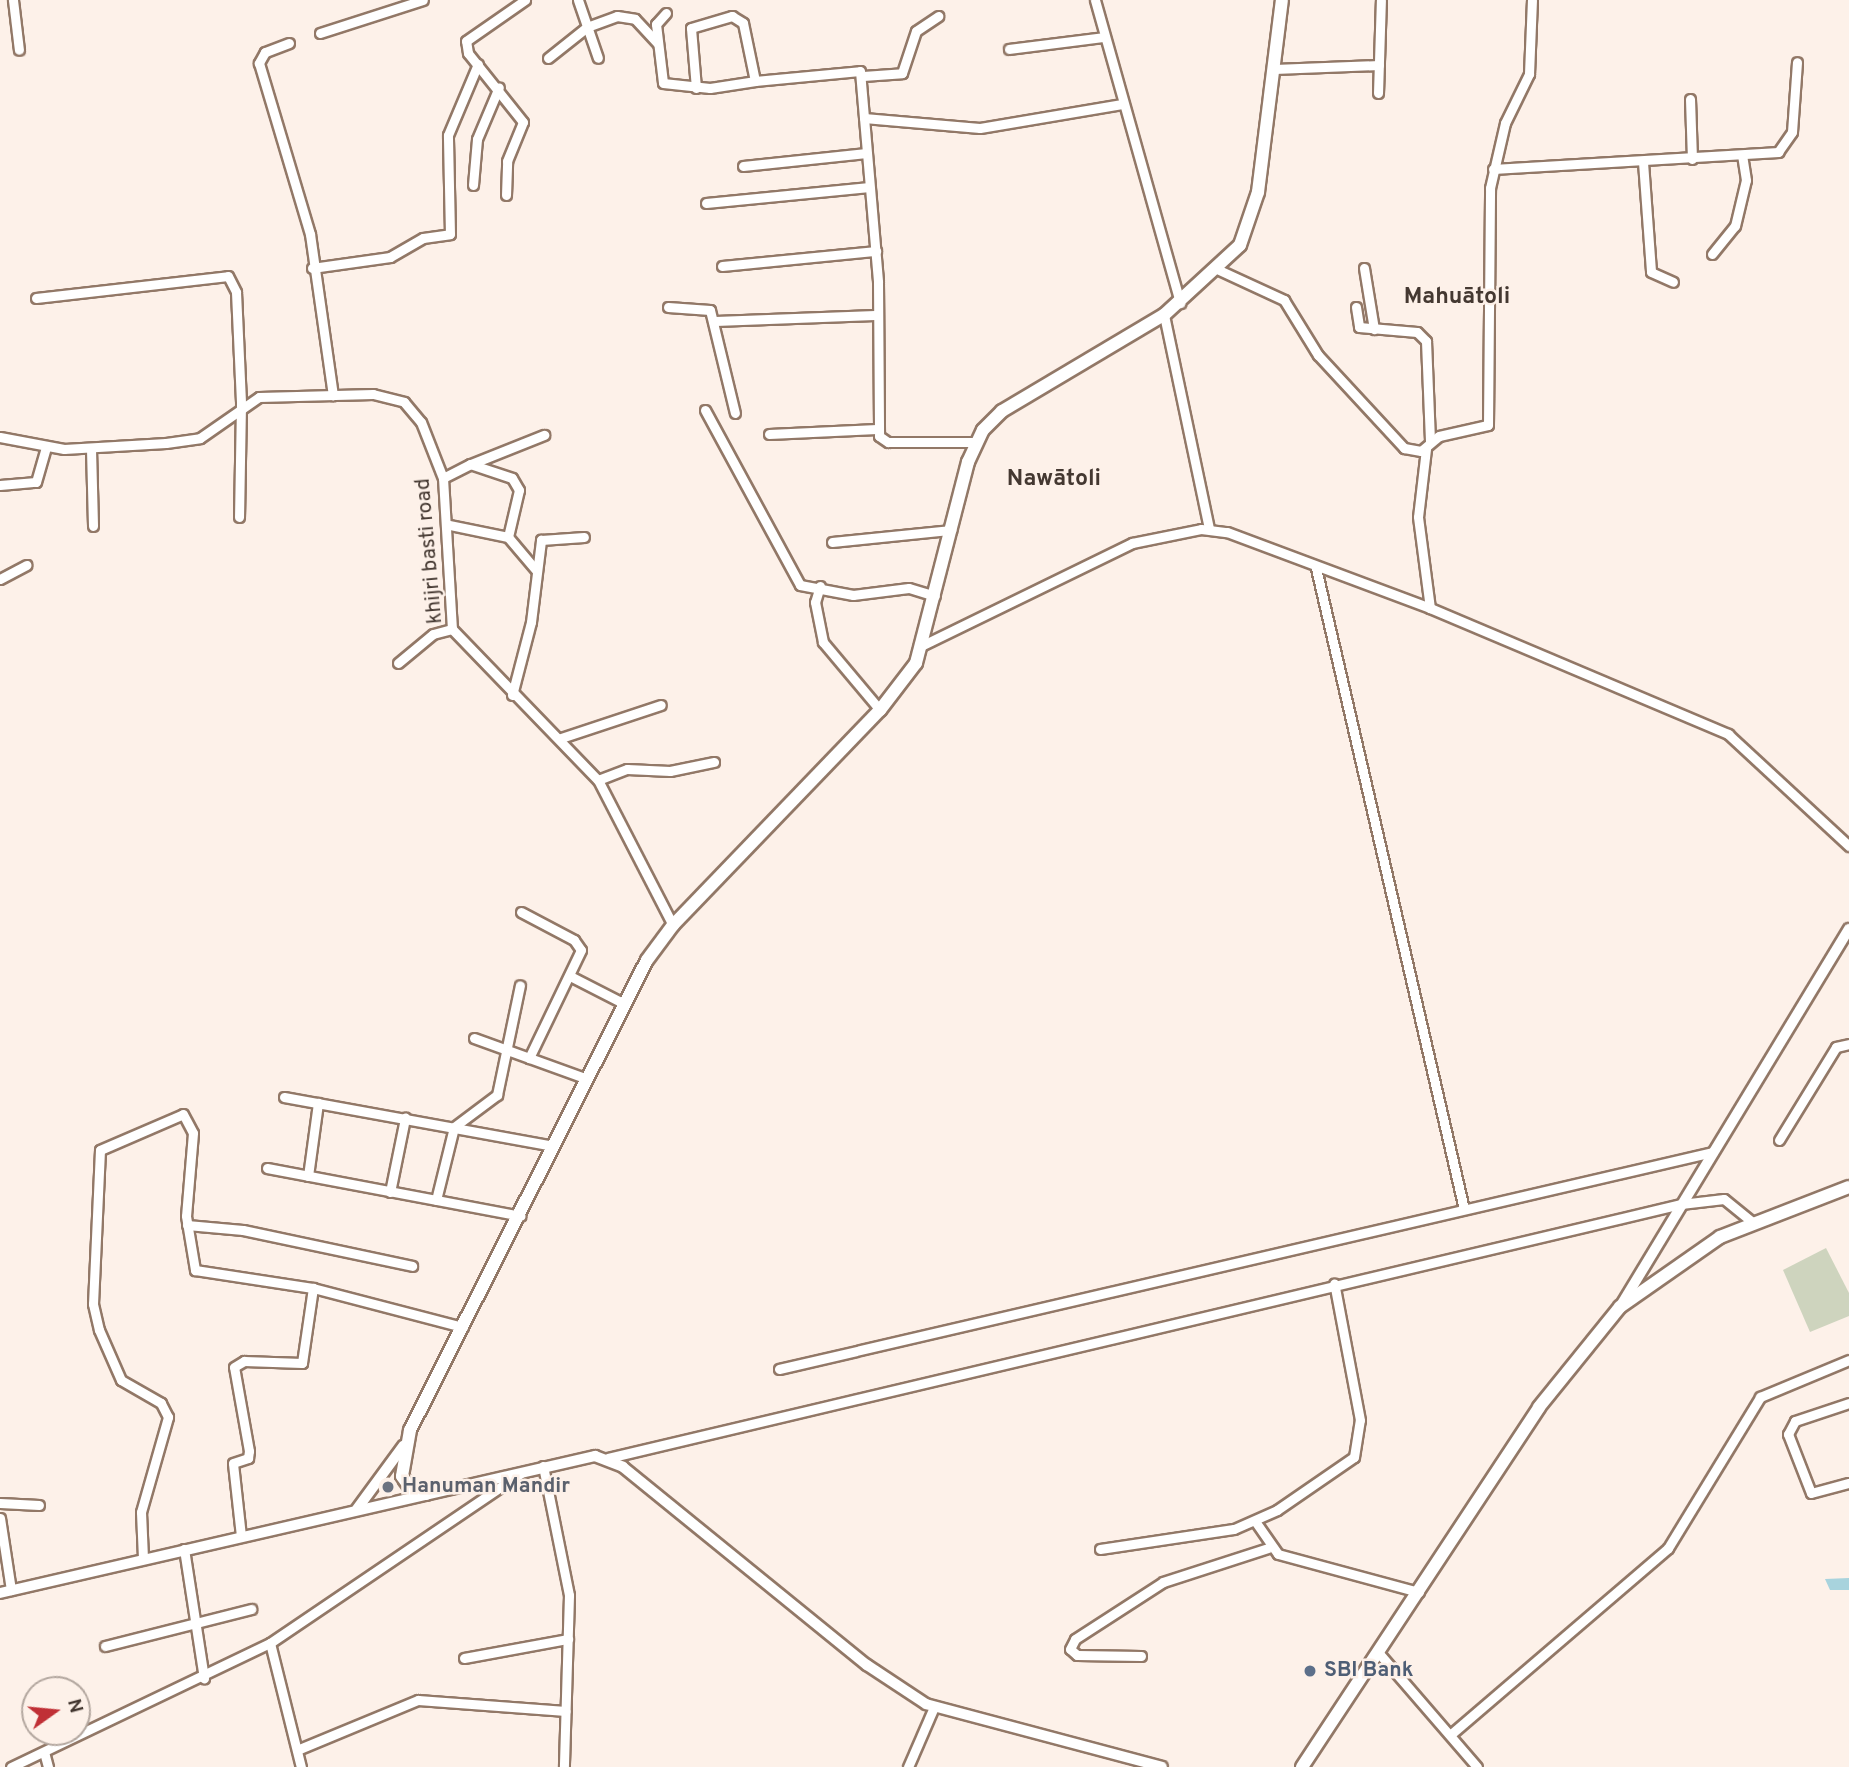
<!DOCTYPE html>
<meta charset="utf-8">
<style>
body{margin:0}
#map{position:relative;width:1849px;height:1767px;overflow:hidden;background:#fdf1e9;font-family:Overpass,sans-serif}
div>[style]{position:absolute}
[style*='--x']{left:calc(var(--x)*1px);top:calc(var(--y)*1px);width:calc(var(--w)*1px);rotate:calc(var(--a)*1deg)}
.green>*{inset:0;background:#ced4be}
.water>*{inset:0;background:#a8d3dd}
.roads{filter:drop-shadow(2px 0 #927867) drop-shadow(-2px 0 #927867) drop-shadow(0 2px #927867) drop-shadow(0 -2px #927867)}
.minor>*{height:9px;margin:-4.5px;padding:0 4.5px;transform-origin:4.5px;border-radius:4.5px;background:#fff}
.tertiary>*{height:10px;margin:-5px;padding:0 5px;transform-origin:5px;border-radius:5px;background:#fff}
.secondary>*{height:12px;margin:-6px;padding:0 6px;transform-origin:6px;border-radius:6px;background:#fff}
.dots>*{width:19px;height:19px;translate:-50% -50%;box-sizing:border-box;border:4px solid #fdf1e9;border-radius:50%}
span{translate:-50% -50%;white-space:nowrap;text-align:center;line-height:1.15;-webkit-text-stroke:5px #fdf1e9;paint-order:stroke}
.street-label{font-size:21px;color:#443831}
.worship-label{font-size:21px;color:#5b616d;font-weight:700}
.left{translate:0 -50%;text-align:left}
.service-label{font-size:21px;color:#4e5e75;font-weight:700}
.neighbourhood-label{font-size:23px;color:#443831;font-weight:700}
.north{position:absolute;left:21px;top:1676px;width:70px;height:70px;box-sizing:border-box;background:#fdf1e9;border:2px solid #b3a79f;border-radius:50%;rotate:75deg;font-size:19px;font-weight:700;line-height:28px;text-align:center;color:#443831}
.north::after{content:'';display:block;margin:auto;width:24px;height:32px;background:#c03036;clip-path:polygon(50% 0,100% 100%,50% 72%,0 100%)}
</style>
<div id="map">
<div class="green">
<i style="clip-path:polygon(1826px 1248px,1849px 1293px,1849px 1316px,1810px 1332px,1783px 1270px)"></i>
</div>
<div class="water">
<i style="clip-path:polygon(1849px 1578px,1849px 1590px,1830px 1590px,1825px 1579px)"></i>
</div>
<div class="roads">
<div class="minor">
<i style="--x:13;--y:0;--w:50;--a:83.2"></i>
<i style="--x:578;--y:0;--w:61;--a:71"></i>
<i style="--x:1095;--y:0;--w:315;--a:74.3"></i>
<i style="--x:666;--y:13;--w:15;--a:132"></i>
<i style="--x:656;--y:24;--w:59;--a:83.2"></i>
<i style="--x:663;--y:83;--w:47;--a:6.1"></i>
<i style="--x:710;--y:88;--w:46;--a:-8.8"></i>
<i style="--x:320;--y:33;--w:108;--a:-17.8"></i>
<i style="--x:289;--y:43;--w:26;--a:159"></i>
<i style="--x:265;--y:52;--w:13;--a:119"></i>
<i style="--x:259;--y:63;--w:178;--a:73.4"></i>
<i style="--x:310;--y:234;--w:163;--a:81.9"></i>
<i style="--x:1009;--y:49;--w:96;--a:-7.2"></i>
<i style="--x:548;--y:58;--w:50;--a:-38.5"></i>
<i style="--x:587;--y:27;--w:32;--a:-20"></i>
<i style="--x:617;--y:16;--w:18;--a:9"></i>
<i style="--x:635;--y:19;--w:33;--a:47"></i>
<i style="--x:1274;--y:69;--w:105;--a:-2.2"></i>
<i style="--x:863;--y:76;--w:39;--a:-4"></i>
<i style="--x:902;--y:73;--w:44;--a:-71.6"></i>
<i style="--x:916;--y:31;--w:27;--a:-34"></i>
<i style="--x:696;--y:88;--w:60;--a:-94.8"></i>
<i style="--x:691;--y:28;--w:43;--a:-16.3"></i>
<i style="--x:732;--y:16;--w:13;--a:32"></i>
<i style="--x:743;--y:23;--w:59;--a:78.3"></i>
<i style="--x:755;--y:81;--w:105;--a:-5.4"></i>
<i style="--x:860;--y:71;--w:212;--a:85.1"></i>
<i style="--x:878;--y:282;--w:154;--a:89.6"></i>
<i style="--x:879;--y:436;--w:11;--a:34"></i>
<i style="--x:888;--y:442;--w:87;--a:0"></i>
<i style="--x:1378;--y:93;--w:93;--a:-88.2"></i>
<i style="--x:1690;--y:99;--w:60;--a:88.1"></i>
<i style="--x:864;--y:118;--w:116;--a:4.9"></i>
<i style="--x:980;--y:128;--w:144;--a:-9.6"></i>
<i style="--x:1643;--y:162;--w:110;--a:85.8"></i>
<i style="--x:1651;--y:272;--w:24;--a:24"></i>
<i style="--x:743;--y:166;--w:124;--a:-6"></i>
<i style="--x:1493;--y:169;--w:286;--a:-3.4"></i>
<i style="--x:1778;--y:152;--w:24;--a:-55"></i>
<i style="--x:1792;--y:132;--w:70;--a:-85.9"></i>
<i style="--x:473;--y:185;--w:46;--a:-85"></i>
<i style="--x:477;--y:139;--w:56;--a:-67.1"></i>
<i style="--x:506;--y:195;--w:34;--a:-88"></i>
<i style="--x:507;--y:161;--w:42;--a:-67.7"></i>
<i style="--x:523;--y:122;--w:88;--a:-128.6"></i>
<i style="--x:468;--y:53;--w:12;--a:-99"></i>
<i style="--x:466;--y:41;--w:72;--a:-34.8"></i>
<i style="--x:706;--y:203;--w:164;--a:-5.6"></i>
<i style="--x:1712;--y:254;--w:36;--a:-51"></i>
<i style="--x:1735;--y:226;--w:47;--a:-76.6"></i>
<i style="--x:1746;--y:180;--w:24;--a:-99"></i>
<i style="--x:722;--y:266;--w:155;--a:-5.6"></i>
<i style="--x:312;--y:268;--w:79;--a:-8"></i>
<i style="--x:390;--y:257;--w:38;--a:-30"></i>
<i style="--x:423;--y:238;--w:27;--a:-8"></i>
<i style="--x:450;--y:234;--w:99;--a:-91.2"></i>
<i style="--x:448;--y:135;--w:77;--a:-67.1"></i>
<i style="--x:1364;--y:268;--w:62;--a:80.7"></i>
<i style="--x:1219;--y:270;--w:72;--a:24.8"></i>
<i style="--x:1284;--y:300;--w:65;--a:58.3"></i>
<i style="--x:1318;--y:355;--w:127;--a:47.2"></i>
<i style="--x:1404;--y:448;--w:17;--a:10"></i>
<i style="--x:1421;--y:451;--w:23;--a:-40"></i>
<i style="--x:1439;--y:436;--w:50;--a:-12.7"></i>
<i style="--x:1488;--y:425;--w:237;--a:-89.5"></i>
<i style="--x:1490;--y:188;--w:67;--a:-77"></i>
<i style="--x:1505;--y:123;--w:55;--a:-63.9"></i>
<i style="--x:1529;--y:74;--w:74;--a:-87.7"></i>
<i style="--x:36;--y:298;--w:193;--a:-6.5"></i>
<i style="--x:228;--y:276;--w:18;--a:63"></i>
<i style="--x:236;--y:292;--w:112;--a:87.4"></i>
<i style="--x:241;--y:404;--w:113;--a:91"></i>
<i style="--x:668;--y:307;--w:42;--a:4.1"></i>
<i style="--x:710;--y:310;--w:106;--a:76.4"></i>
<i style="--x:1356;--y:307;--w:20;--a:81"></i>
<i style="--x:1359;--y:327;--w:58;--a:4.9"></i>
<i style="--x:1417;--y:332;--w:13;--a:45"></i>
<i style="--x:1426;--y:341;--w:101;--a:87.7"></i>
<i style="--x:1164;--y:315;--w:219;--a:78.1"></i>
<i style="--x:713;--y:321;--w:164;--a:-2.1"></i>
<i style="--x:705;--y:410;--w:199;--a:61.5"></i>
<i style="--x:800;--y:585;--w:54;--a:10.7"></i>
<i style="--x:853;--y:595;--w:56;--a:-7.1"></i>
<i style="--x:909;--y:588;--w:27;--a:17"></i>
<i style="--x:769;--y:434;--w:108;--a:-2.7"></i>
<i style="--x:0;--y:437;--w:65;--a:10.6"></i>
<i style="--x:64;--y:449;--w:102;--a:-3.4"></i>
<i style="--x:166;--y:443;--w:34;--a:-8"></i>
<i style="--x:200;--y:438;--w:72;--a:-34.8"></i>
<i style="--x:259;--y:397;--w:114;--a:-1.5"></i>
<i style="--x:373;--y:394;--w:32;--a:14"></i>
<i style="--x:404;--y:402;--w:26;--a:50"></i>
<i style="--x:421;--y:422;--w:60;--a:68.6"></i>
<i style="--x:443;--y:478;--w:151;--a:86.6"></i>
<i style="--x:452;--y:629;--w:210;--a:46"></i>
<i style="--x:598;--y:780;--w:163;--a:62.7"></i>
<i style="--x:91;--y:449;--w:77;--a:88.5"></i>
<i style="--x:1426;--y:449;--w:68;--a:96.7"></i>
<i style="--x:1418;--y:517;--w:92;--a:82.5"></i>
<i style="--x:471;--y:464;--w:79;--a:-21.7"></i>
<i style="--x:443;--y:478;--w:30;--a:-27"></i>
<i style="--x:470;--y:464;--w:44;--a:18.4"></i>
<i style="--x:512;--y:478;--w:14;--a:60"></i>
<i style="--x:519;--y:490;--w:48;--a:103.2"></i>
<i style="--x:508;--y:537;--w:59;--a:-168.3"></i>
<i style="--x:0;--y:485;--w:36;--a:-5"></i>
<i style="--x:36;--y:482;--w:37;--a:-74"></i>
<i style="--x:508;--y:537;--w:43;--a:49.7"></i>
<i style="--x:832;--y:542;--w:120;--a:-5.8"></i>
<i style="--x:1316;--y:568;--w:658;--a:77"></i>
<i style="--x:0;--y:579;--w:30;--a:-28"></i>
<i style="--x:820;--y:586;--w:17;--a:107"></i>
<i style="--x:815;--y:602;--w:41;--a:78.7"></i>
<i style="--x:823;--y:642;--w:89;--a:50"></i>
<i style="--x:923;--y:645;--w:233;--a:-26"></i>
<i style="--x:1132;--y:543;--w:70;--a:-11.5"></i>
<i style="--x:1201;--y:529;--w:26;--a:7"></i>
<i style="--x:1227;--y:532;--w:217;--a:20.5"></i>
<i style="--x:1430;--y:608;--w:324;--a:22.9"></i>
<i style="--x:1728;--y:734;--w:165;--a:42.8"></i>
<i style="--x:398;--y:663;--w:45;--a:-39.6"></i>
<i style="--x:433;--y:634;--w:20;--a:-15"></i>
<i style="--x:512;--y:695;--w:75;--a:-75.4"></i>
<i style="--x:531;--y:622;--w:83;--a:-83"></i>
<i style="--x:541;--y:540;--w:43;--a:-4"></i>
<i style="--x:561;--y:738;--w:105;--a:-18.3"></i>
<i style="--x:598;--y:780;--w:31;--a:-21"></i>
<i style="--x:627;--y:769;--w:43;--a:2.7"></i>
<i style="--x:670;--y:771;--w:45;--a:-11.6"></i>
<i style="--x:521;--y:912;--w:60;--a:27.8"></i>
<i style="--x:574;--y:940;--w:12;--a:55"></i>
<i style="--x:581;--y:950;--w:120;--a:115.7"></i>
<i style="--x:570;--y:976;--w:62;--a:27"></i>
<i style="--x:474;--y:1038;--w:120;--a:19.9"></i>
<i style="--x:284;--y:1097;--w:274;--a:10.3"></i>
<i style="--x:1779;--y:1140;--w:109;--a:-58.5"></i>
<i style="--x:1836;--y:1047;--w:13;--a:-13"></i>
<i style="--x:267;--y:1168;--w:258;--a:10.7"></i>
<i style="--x:308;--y:1176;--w:74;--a:-82.2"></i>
<i style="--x:390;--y:1192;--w:76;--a:-78.5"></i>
<i style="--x:436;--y:1200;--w:75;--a:-76.1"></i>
<i style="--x:454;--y:1127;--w:54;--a:-36.7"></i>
<i style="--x:497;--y:1095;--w:112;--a:-78.2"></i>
<i style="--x:187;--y:1225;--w:56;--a:5.1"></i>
<i style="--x:243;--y:1230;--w:173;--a:12"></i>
<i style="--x:779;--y:1369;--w:958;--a:-13.09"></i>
<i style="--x:1849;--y:1403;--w:57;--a:161.6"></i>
<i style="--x:1795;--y:1421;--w:15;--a:118"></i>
<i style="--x:1788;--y:1434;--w:63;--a:68.7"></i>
<i style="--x:1811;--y:1493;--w:39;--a:-15"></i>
<i style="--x:608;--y:1458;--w:1103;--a:-13.32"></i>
<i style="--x:1681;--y:1204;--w:43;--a:-6.6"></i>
<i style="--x:1724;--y:1199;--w:36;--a:39"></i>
<i style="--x:543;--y:1466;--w:132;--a:78.6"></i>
<i style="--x:569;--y:1595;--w:172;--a:91.7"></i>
<i style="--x:0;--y:1503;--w:39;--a:3"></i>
<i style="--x:0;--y:1518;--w:73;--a:81.3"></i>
<i style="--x:1255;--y:1521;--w:40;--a:55.1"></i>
<i style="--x:1278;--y:1554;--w:146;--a:15.1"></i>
<i style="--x:241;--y:1536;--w:73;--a:-96.3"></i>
<i style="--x:233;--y:1463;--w:16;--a:-18"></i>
<i style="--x:248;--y:1458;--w:7;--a:-82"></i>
<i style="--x:249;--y:1451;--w:85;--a:-100.1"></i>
<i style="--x:234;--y:1367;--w:12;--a:-31"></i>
<i style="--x:244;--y:1361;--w:58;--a:2"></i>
<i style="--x:302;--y:1363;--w:76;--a:-81.7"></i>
<i style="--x:184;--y:1549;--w:131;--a:81.2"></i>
<i style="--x:1100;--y:1549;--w:135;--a:-8.5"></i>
<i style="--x:1234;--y:1529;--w:47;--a:-23.8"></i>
<i style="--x:1277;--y:1510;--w:93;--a:-34.5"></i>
<i style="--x:1354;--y:1457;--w:37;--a:-81"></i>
<i style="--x:1360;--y:1420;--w:139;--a:-100.7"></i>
<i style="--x:143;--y:1558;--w:46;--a:-92.5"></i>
<i style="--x:141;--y:1512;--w:99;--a:-74.1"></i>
<i style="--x:168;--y:1417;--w:16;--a:-117"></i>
<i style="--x:161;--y:1403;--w:46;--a:-150.1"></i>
<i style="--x:121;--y:1380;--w:55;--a:-113.7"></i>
<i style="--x:99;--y:1330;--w:27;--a:-103"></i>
<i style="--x:93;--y:1304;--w:154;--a:-87.4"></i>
<i style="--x:100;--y:1150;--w:90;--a:-23.4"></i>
<i style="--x:183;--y:1114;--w:21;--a:62"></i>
<i style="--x:193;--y:1133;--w:83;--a:94.8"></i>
<i style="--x:186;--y:1216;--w:55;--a:80.5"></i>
<i style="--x:195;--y:1270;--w:119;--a:8.7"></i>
<i style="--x:313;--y:1288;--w:155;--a:14.6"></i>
<i style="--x:270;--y:1643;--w:128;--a:76"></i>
<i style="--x:105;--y:1646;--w:151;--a:-14.2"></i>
<i style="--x:1377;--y:1651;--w:153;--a:49.2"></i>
<i style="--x:1141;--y:1656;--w:64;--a:-179.1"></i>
<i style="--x:1077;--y:1655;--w:9;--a:-139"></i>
<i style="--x:1070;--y:1649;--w:11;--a:-63"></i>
<i style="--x:1075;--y:1639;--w:105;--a:-32.9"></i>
<i style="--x:1163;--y:1582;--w:110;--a:-17.9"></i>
<i style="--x:464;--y:1658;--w:106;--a:-10.4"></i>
<i style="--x:1450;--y:1735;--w:287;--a:-40.6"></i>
<i style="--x:1668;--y:1548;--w:177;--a:-58.6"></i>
<i style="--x:1760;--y:1397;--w:96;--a:-22.6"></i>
<i style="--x:297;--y:1750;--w:131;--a:-22.5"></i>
<i style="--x:418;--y:1700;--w:148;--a:4.3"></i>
<i style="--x:44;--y:1752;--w:16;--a:75"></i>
<i style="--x:11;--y:1767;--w:287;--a:-25.6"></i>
<i style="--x:270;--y:1643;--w:302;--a:-34.1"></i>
<i style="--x:908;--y:1767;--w:65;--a:-66.6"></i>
</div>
<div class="tertiary">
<i style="--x:1620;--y:1307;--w:442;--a:-58.8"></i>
<i style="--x:357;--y:1509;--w:79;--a:-53.7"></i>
<i style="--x:0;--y:1593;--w:611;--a:-12.97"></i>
<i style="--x:595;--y:1456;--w:30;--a:21"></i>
<i style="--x:623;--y:1467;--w:314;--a:39.1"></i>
<i style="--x:867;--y:1665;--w:71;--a:33.5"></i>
<i style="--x:926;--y:1704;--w:244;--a:14.9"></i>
</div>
<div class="secondary">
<i style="--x:426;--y:1494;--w:15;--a:-164"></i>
<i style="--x:412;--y:1490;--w:17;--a:-126"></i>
<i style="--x:402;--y:1476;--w:47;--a:-80.1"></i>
<i style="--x:410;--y:1430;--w:526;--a:-63.24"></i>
<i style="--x:647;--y:960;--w:44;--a:-53.4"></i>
<i style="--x:673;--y:925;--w:298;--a:-46.1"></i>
<i style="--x:880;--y:710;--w:59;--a:-52.5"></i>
<i style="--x:916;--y:663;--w:208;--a:-75.5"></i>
<i style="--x:968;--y:462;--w:35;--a:-65"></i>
<i style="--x:983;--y:430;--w:27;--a:-45"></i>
<i style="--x:1002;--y:411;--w:188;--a:-30.7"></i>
<i style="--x:1164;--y:315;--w:103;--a:-42.6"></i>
<i style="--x:1240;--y:245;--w:56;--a:-71.2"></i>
<i style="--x:1258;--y:192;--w:193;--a:-82.9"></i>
<i style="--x:1302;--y:1767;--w:431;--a:-56.6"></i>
<i style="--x:1539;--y:1407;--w:129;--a:-51"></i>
<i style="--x:1620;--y:1307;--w:122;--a:-35"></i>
<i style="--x:1720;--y:1237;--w:138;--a:-21.2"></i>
</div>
</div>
<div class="dots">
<i style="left:388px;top:1487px;background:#6b7280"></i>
<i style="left:1310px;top:1671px;background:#5c6f8a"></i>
</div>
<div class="street-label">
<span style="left:430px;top:551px;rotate:-95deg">khijri basti road</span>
</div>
<div class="worship-label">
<span class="left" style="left:402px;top:1487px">Hanuman Mandir</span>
</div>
<div class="service-label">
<span class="left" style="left:1324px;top:1671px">SBI Bank</span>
</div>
<div class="neighbourhood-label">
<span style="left:1457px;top:298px">Mahuātoli</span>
<span style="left:1054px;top:480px">Nawātoli</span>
</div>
<div class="north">N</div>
</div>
